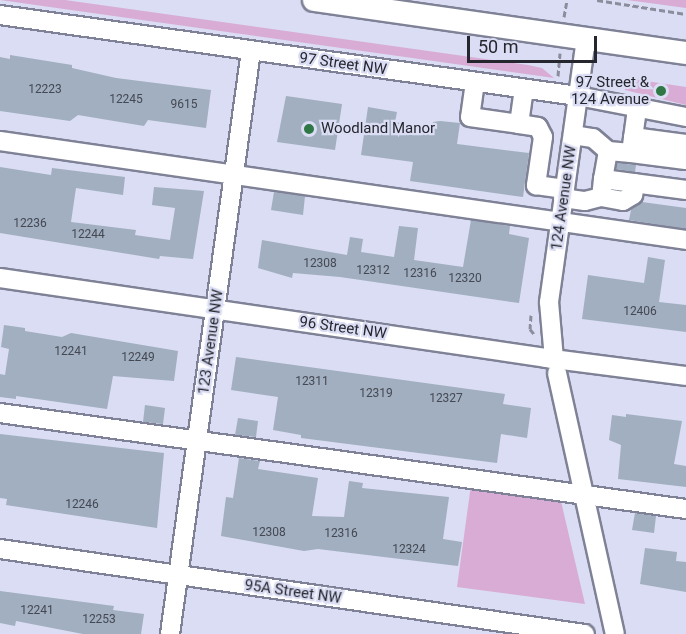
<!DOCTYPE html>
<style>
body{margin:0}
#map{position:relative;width:686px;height:634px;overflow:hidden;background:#daddf3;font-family:Roboto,sans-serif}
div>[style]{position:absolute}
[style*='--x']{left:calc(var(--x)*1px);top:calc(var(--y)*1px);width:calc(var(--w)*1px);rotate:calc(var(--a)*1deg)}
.green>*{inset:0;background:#d8acd5}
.building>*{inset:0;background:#a1afc0}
.path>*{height:3px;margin-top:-1.5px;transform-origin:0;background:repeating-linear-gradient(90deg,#8b8d9d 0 6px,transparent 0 9px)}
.roads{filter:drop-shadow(2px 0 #7f8296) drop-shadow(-2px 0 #7f8296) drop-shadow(0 2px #7f8296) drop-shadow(0 -2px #7f8296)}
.minor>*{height:18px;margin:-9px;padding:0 9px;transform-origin:9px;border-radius:9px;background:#fff}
.major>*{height:22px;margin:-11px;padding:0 11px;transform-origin:11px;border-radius:11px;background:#fff}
.dots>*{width:16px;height:16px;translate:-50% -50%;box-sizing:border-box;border:3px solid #daddf3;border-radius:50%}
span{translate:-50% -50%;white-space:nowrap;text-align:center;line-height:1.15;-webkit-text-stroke:4.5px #daddf3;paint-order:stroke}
.number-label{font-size:12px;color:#444852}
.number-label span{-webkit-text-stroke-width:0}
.street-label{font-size:15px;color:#25262e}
.poi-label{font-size:15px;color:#25262e}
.right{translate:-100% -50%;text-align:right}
.left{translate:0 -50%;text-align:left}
.scale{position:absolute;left:467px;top:36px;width:130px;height:27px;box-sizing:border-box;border:3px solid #25262e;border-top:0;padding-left:8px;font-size:18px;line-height:21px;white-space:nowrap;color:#25262e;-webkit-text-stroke:4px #daddf3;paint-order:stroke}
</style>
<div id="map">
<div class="green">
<i style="clip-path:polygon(0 0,65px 0,528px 65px,542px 68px,554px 78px)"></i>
<i style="clip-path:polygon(627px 0,686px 0,686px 8px)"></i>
<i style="clip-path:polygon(626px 78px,686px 87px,686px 105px,625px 90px)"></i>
<i style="clip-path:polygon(471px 485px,560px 497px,585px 604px,457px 587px)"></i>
</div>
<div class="building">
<i style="clip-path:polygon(10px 55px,72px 65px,72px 68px,116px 78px,211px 90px,206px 128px,148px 120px,144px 126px,78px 115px,70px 121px,0 111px,0 57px,10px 59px)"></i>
<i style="clip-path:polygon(286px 96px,342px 104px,335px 150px,277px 142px)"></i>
<i style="clip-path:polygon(368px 107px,397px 112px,395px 122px,432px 128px,433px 122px,440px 121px,460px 123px,457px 144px,529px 153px,523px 197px,410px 181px,413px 162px,361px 155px)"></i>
<i style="clip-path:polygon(617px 163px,636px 165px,635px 172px,616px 169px)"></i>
<i style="clip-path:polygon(0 167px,51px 175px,52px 168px,125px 177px,123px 195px,76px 188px,71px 222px,136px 230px,135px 235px,170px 240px,175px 208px,152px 205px,154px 187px,204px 191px,193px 259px,160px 256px,159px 259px,0 233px)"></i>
<i style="clip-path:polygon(274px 192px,305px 196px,303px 215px,271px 210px)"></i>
<i style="clip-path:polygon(642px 202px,686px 208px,686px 229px,629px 220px,631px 210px)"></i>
<i style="clip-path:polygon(471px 220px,510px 226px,509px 234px,529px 238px,519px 303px,340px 277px,293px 273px,292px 278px,258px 268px,262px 240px,347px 255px,350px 237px,363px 239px,361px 252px,394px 257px,399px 226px,418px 228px,414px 260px,463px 267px)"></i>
<i style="clip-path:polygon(648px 257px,665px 260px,659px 302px,686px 305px,686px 332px,582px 319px,588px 275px,644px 283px)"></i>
<i style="clip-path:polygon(4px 325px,25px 328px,25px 331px,62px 337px,71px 333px,178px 351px,174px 381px,113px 376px,107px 409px,16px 396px,16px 399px,0 397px,0 374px,5px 375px,9px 349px,1px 347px)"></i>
<i style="clip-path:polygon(236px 357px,505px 394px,503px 404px,531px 408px,527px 438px,501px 434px,497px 463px,301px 438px,301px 435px,273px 430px,278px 397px,231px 390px)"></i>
<i style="clip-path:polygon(145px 405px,165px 408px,163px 424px,143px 422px)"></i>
<i style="clip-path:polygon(626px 414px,682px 421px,674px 464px,686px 466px,686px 487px,618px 479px,621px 445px,609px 440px,612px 415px,626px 417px)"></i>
<i style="clip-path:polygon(238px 418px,258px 421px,256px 437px,235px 435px)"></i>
<i style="clip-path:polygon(0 434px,164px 453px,157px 528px,6px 505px,7px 499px,0 498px)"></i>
<i style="clip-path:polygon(239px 458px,260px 461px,258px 469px,318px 478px,312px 516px,344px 517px,349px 481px,363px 483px,362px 488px,449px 497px,443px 539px,462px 542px,458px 566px,318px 549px,304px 551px,221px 536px,226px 497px,233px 498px)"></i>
<i style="clip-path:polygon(635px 513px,656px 516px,654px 533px,632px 530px)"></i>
<i style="clip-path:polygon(645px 548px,677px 552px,676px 561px,686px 562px,686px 592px,640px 584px)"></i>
<i style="clip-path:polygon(0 591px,114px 606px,113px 610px,144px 614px,141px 634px,83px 634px,16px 621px,15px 626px,0 623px)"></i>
</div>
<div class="path">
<i style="--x:597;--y:0;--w:90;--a:8.9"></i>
<i style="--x:564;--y:17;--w:17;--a:-80"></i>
<i style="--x:558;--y:76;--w:23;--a:-85"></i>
<i style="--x:531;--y:315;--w:14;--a:94"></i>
<i style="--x:530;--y:329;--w:6;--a:51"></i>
</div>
<div class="roads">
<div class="minor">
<i style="--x:0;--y:15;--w:584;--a:7.98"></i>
<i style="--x:578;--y:96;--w:110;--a:11"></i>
<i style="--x:475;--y:82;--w:35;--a:98"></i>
<i style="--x:470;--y:117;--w:49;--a:8.1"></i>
<i style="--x:519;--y:124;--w:35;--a:-82"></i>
<i style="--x:637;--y:109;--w:44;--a:97.8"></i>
<i style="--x:631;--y:153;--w:23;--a:-175"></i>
<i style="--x:608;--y:151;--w:28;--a:100"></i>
<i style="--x:603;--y:179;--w:84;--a:7.5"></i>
<i style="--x:519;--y:124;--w:19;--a:9"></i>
<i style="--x:538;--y:127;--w:11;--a:63"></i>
<i style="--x:543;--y:137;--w:49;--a:98.3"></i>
<i style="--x:536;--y:185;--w:29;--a:8"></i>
<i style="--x:573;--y:135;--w:20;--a:9"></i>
<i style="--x:593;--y:138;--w:20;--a:41"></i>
<i style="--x:633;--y:137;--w:53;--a:7.5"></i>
<i style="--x:0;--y:141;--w:693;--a:8.21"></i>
<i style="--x:631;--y:153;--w:55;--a:7.3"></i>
<i style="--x:603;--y:179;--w:18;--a:96"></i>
<i style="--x:601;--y:197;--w:22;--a:10"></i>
<i style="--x:623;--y:201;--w:12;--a:-31"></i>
<i style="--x:633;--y:195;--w:12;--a:-81"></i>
<i style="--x:563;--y:198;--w:22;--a:8"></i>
<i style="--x:585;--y:201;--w:16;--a:-14"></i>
<i style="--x:0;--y:278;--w:560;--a:8.32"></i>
<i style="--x:554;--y:359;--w:57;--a:-95"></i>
<i style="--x:549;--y:302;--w:267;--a:-82"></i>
<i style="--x:546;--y:358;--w:141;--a:7.3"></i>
<i style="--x:557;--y:373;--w:267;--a:77.5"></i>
<i style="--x:0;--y:413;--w:693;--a:7.97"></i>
<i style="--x:0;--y:549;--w:591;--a:8.27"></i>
<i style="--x:170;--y:634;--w:589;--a:-82.09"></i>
</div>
<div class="major">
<i style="--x:314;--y:0;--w:376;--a:8.1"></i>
</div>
</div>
<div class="dots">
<i style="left:661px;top:91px;background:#2f7846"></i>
<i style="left:309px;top:129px;background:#2f7846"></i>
</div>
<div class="number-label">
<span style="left:45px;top:90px">12223</span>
<span style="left:126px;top:100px">12245</span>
<span style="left:184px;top:105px">9615</span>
<span style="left:30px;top:224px">12236</span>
<span style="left:88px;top:235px">12244</span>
<span style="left:320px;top:264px">12308</span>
<span style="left:373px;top:271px">12312</span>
<span style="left:420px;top:274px">12316</span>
<span style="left:465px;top:279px">12320</span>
<span style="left:640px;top:312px">12406</span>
<span style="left:71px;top:352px">12241</span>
<span style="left:138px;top:358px">12249</span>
<span style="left:312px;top:382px">12311</span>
<span style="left:376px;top:394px">12319</span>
<span style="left:446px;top:399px">12327</span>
<span style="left:82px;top:505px">12246</span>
<span style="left:269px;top:533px">12308</span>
<span style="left:341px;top:534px">12316</span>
<span style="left:409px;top:550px">12324</span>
<span style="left:37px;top:611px">12241</span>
<span style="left:99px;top:620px">12253</span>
</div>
<div class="street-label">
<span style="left:343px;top:64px;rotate:8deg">97 Street NW</span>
<span style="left:564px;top:198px;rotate:-82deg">124 Avenue NW</span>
<span style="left:343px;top:328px;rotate:8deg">96 Street NW</span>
<span style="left:211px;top:342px;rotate:-82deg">123 Avenue NW</span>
<span style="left:293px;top:592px;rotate:8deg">95A Street NW</span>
</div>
<div class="poi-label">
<span class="right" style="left:649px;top:91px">97 Street &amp;<br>124 Avenue</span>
<span class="left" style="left:321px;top:129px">Woodland Manor</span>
</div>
<div class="scale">50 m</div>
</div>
